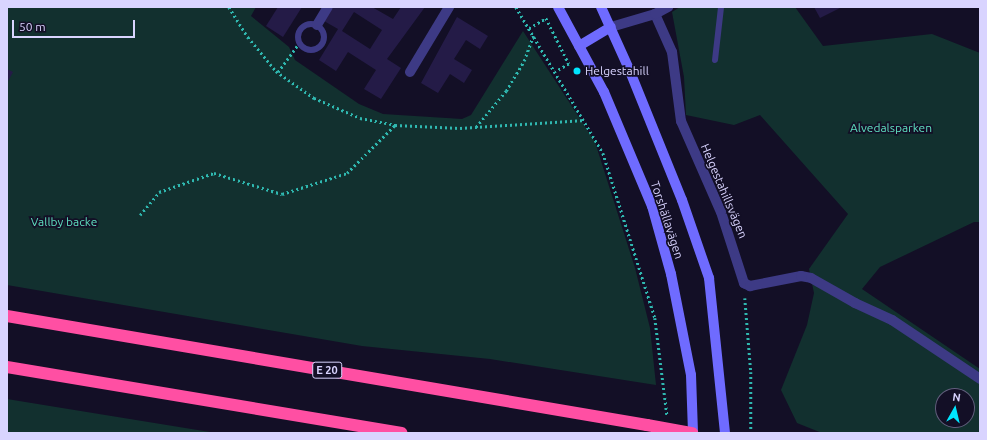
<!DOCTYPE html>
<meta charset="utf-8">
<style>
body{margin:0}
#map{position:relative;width:987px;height:440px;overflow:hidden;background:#130f26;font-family:Ubuntu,sans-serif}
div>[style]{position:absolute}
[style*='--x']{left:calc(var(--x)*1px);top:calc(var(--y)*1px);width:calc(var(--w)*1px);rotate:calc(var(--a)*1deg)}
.green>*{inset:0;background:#12302f}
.building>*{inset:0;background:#241b47}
.path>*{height:2.5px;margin-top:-1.25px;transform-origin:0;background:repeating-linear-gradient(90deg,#2fb8b0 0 2px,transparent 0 5px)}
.lane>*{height:6px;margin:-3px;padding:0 3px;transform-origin:3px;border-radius:3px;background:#3d3a85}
.lane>.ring{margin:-3px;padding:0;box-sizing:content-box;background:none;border:6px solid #3d3a85;border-radius:50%}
.street>*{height:10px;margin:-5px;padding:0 5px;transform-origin:5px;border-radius:5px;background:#3d3a85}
.secondary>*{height:10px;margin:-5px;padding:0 5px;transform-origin:5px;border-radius:5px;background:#6f6bff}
.highway>*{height:12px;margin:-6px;padding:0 6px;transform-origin:6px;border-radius:6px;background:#ff4fa3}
.highway-bridge>*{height:12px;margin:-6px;padding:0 6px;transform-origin:6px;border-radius:6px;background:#ff4fa3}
.dots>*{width:11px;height:11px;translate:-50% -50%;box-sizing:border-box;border:2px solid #130f26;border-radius:50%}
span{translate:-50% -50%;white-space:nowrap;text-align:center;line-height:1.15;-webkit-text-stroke:3.5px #130f26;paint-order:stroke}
.shield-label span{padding:1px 3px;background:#130f26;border:1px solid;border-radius:3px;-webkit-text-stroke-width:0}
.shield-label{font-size:11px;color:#d9d4ff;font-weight:700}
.poi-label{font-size:12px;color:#d9d4ff}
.left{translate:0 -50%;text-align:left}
.park-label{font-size:12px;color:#5fe0c0}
.street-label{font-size:12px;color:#d9d4ff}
.frame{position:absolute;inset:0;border:8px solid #d9d4ff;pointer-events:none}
.north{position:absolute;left:935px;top:388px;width:40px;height:40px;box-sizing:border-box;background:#130f26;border:1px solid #625e7d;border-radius:50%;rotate:8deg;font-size:11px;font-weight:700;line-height:16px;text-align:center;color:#d9d4ff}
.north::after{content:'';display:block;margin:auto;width:14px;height:18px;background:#00e5ff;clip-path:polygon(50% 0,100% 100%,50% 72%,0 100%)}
.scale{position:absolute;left:12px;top:20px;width:123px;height:18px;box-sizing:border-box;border:2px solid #d9d4ff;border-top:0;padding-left:5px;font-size:12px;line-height:14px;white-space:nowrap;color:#d9d4ff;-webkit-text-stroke:3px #130f26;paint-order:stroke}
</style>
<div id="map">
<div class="green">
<i style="clip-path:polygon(7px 7px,256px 7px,251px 16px,289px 47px,295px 60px,359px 104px,383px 114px,462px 119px,471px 115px,523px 31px,595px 142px,635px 268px,650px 328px,656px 385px,490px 359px,362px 346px,7px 285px)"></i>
<i style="clip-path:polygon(evenodd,680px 7px,795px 7px,823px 46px,932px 34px,980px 53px,980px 222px,974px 222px,880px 267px,862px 289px,980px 369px,980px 433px,822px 433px,797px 423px,781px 390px,807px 325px,814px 293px,809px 269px,848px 214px,760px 115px,734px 125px,686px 115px,684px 77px,672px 12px,680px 7px,943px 396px,967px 396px,967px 420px,943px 420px,943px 396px)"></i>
<i style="clip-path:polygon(7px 399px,56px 407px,216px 433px,7px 433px)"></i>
</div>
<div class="building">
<i style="clip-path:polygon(278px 7px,302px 7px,283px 37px,266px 26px)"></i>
<i style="clip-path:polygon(evenodd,333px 7px,372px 7px,393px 19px,401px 7px,425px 7px,387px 59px,401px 68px,381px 99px,364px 89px,376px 70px,348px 52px,336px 71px,319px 60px,338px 29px,324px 21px,333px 7px,354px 12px,382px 30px,370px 49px,342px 31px,354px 12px)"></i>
<i style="clip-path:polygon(814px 7px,842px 7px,820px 18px)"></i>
<i style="clip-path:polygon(457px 17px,488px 36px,480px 49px,466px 40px,454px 59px,472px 70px,464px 83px,450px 74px,438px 93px,421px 83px)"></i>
<i style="clip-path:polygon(7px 69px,13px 72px,7px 83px)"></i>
</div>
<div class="path">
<i style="--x:229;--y:7;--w:36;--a:58"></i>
<i style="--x:248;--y:37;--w:44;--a:50.5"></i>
<i style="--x:276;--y:71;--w:47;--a:35.4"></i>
<i style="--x:314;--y:98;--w:50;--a:23.5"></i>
<i style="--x:360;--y:118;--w:36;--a:11"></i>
<i style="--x:395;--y:125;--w:65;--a:2.6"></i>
<i style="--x:460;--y:128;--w:125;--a:-3.7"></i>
<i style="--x:516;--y:7;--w:170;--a:59.2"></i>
<i style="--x:603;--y:153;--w:173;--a:72.5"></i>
<i style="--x:655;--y:318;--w:98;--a:82.9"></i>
<i style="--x:546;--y:18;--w:51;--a:63.4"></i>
<i style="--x:569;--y:64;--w:16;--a:150"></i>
<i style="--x:529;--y:28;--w:20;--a:-30"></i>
<i style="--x:278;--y:72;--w:36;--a:-54"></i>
<i style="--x:476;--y:127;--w:47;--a:-50.2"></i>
<i style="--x:506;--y:91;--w:35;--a:-59"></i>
<i style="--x:524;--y:61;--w:27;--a:-70"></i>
<i style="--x:140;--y:215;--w:30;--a:-50"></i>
<i style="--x:159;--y:192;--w:58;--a:-19.1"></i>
<i style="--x:214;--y:173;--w:71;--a:17.2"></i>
<i style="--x:282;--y:194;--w:68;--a:-17.9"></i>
<i style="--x:347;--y:173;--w:68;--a:-45"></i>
<i style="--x:745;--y:298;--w:74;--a:85.4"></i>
<i style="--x:751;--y:372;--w:61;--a:90"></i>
</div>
<div class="lane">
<i class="ring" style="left:298px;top:24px;width:20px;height:20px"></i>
<i style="--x:715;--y:60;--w:53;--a:-83.5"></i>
</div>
<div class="street">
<i style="--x:655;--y:14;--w:42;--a:65.9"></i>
<i style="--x:672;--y:52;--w:70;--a:82.6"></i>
<i style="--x:681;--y:121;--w:99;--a:66.3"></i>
<i style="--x:721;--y:212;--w:75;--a:72.1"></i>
<i style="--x:744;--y:283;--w:7;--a:27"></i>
<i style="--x:750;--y:286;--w:52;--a:-11.1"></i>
<i style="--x:801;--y:276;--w:10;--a:11"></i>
<i style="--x:811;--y:278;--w:51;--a:29.6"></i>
<i style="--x:855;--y:303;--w:41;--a:24.7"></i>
<i style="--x:892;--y:320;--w:106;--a:33.8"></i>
<i style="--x:317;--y:25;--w:21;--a:-59"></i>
<i style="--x:611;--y:27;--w:46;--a:-16.5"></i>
<i style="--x:655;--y:14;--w:15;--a:-28"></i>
<i style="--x:410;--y:72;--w:76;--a:-59"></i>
</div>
<div class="secondary">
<i style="--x:558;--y:7;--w:97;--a:61.6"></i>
<i style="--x:604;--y:92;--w:124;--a:67.2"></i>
<i style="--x:652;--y:206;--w:71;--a:74.4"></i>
<i style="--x:671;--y:274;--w:103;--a:78.8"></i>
<i style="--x:691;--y:375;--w:58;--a:88"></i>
<i style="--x:601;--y:7;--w:68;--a:65.7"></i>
<i style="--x:629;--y:69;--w:141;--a:68"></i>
<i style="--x:682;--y:200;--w:83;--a:70.9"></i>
<i style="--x:709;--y:278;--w:156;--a:84.1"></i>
<i style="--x:579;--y:46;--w:37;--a:-31"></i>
</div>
<div class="highway">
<i style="--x:7;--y:316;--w:649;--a:9.67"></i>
<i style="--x:7;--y:367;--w:400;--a:9.5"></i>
</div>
<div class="highway-bridge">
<i style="--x:647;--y:425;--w:46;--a:10.1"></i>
</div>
<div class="dots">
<i style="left:577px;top:71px;background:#00e5ff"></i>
</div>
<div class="shield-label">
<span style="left:327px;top:370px">E 20</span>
</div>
<div class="poi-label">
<span class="left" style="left:585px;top:71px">Helgestahill</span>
</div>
<div class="park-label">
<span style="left:891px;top:128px">Alvedalsparken</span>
<span style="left:64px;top:222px">Vallby backe</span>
</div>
<div class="street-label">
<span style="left:724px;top:191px;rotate:67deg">Helgestahillsvägen</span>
<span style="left:667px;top:220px;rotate:72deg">Torshällavägen</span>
</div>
<div class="frame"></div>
<div class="north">N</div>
<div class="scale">50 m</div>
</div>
